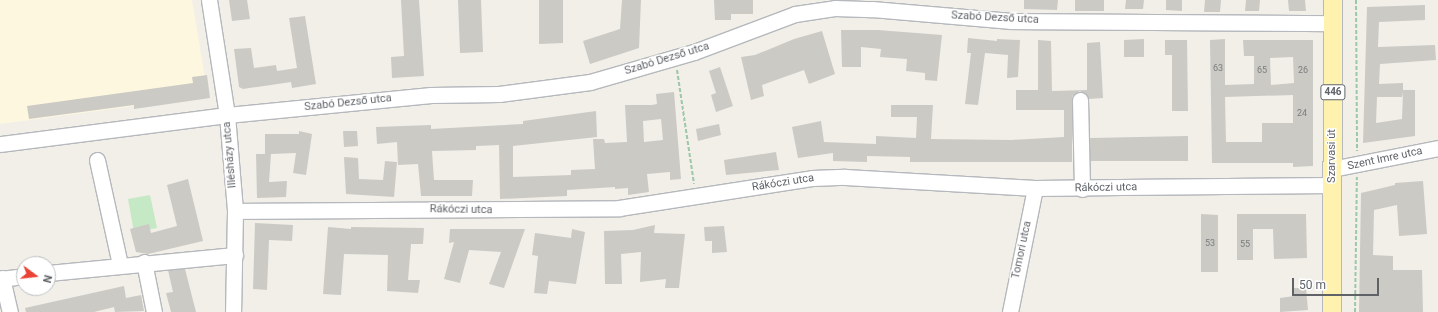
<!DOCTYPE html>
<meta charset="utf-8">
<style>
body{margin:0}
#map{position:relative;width:1438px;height:312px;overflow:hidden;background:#f1efe8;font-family:Roboto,sans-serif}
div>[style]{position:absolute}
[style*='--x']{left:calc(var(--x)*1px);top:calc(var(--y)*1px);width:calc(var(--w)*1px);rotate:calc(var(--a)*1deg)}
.commercial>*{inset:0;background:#fef7e0}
.green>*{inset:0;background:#c5e8c5}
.building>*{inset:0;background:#cccac5}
.path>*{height:2px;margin-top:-1px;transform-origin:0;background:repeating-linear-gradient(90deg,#9cc7a9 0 4px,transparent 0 6px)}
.roads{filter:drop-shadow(1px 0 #b5b8bc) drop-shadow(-1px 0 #b5b8bc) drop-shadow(0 1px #b5b8bc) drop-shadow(0 -1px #b5b8bc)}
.minor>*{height:15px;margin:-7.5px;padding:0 7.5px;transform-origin:7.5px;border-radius:7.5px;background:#fff}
.major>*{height:18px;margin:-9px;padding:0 9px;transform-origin:9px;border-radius:9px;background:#fff2af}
span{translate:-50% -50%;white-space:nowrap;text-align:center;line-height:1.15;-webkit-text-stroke:3px #fff;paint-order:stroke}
.number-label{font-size:9px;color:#7a7d7f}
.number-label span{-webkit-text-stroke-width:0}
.shield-label span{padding:1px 3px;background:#fff;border:1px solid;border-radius:3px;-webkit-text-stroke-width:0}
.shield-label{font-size:10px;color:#5f6368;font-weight:700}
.street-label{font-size:11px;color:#5f6368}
.north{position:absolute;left:16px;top:256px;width:40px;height:40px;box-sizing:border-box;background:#fff;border:1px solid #bfc1c3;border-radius:50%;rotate:105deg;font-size:11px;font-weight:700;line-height:16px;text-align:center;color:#5f6368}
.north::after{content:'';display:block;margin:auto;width:14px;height:18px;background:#ea4335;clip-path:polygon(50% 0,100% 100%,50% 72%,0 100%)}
.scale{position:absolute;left:1292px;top:278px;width:87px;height:18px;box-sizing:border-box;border:2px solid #5f6368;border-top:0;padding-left:5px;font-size:12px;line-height:14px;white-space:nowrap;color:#5f6368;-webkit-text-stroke:3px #fff;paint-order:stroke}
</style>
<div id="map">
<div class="commercial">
<i style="clip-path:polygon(0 0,192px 0,208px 96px,0 124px)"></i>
</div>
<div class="green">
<i style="clip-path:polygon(150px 195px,157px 228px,134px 232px,128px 199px)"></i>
</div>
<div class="building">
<i style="clip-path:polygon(229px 0,247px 0,250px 19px,232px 21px)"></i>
<i style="clip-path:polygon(401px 0,419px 0,424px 76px,392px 78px,391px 57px,404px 56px)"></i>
<i style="clip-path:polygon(458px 0,481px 0,483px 52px,460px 53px)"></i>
<i style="clip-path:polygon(539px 0,563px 0,563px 43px,539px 44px)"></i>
<i style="clip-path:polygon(622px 0,641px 0,639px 48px,590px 64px,583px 41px,620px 29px)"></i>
<i style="clip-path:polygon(714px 0,753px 0,753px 14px,731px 14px,731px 20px,715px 20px)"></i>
<i style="clip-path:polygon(1024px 0,1058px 0,1057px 10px,1024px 9px)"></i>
<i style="clip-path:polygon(1075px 0,1104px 0,1104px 11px,1075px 11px)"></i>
<i style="clip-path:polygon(1126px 0,1144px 0,1143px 9px,1125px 9px)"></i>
<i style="clip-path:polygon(1166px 0,1182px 0,1182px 11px,1166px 10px)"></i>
<i style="clip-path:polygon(1205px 0,1221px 0,1220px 12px,1204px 12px)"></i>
<i style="clip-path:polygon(1246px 0,1260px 0,1259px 11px,1245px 11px)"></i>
<i style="clip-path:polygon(1288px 0,1305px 0,1306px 11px,1289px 11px)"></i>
<i style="clip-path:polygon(evenodd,1425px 5px,1425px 20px,1379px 22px,1378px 47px,1435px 45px,1436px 60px,1380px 64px,1379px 84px,1403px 83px,1403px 90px,1415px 90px,1415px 136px,1363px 143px,1367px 7px,1425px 5px,1403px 92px,1402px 119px,1376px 123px,1377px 97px,1402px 97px,1403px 92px)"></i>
<i style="clip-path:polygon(305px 16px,316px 84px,292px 88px,291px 82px,243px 89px,239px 87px,234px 49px,251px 48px,254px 68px,276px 65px,277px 71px,297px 68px,289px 18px)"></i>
<i style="clip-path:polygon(841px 30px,878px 30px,942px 35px,937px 81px,925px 80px,925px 73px,906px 71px,907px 59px,880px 57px,881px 49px,861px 47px,861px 67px,842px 67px)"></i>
<i style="clip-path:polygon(822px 31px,835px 74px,809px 84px,804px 70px,762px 85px,764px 96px,751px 100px,741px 57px,755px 55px,794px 39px)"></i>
<i style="clip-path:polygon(968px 38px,997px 41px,997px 39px,1020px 40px,1018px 77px,1007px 78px,1008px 55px,985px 53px,978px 105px,965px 104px,971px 53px,967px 53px)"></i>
<i style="clip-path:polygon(1144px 39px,1144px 57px,1124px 57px,1124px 40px)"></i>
<i style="clip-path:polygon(evenodd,1225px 39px,1225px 85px,1254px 84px,1254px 56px,1244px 56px,1243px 40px,1313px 40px,1313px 166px,1293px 167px,1293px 163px,1212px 163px,1210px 40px,1225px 39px,1293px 57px,1294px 83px,1271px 85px,1270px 58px,1293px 57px,1225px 39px,1293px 95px,1293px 123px,1262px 123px,1262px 142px,1226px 142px,1225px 97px,1293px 95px)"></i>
<i style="clip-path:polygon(1038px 40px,1051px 41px,1052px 91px,1087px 90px,1087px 43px,1100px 42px,1103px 98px,1089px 99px,1080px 91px,1072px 96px,1072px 162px,910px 162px,910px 157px,867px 156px,867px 162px,833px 161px,833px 153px,798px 158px,792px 127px,821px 121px,824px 142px,876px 144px,876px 136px,916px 138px,917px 117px,891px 117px,891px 105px,933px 105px,931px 139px,1011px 140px,1064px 137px,1064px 110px,1016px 110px,1016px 90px,1038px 90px)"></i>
<i style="clip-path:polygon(1165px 40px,1187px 40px,1188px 111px,1172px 111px,1172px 55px,1165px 55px)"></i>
<i style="clip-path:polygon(720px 67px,733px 106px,716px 112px,711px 95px,716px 93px,709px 71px)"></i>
<i style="clip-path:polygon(207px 75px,210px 98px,134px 109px,134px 105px,29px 119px,27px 106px,193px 83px,192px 77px)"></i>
<i style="clip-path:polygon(evenodd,674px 92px,681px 179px,670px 180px,670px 172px,647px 174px,649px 192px,628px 195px,628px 188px,615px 189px,615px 187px,567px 190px,567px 196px,500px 199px,499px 145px,476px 146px,476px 150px,432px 151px,434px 180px,473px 180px,472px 196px,421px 196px,418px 164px,398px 165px,397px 142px,377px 144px,376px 127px,431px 125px,431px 129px,523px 124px,523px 121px,596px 111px,597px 137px,513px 146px,513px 177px,571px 175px,571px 170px,595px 169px,593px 139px,604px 139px,605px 143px,627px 142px,625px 105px,652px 105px,657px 104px,656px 94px,674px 92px,661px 119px,663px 140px,644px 142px,643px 121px,661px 119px)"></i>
<i style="clip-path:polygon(719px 124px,721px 135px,698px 141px,696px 129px)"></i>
<i style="clip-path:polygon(299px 131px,312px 134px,306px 175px,293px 173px,296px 153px,271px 154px,269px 182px,287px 181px,286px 197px,257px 198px,256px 154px,265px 154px,265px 134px,299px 134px)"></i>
<i style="clip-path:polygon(343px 131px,357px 131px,358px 146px,344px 147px)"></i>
<i style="clip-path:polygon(1188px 136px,1188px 161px,1090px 161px,1090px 138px)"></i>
<i style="clip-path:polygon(776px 152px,779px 170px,726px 175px,724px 160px)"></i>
<i style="clip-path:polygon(344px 157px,358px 158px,359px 179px,383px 180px,385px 161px,397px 162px,394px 197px,346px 194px)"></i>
<i style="clip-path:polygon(188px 179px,203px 241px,148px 254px,136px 252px,130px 229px,149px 224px,151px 233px,177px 226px,167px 185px)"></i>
<i style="clip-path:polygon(1423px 181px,1427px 234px,1399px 236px,1397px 205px,1374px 210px,1373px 255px,1393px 256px,1393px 270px,1422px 270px,1423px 312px,1359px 312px,1361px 193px,1395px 185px,1395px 183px)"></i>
<i style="clip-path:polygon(1201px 214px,1218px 215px,1218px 272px,1201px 272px)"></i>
<i style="clip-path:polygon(1237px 214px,1306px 214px,1307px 258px,1274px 259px,1273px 229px,1253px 229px,1253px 260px,1237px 260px)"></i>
<i style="clip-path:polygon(255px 223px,293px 225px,292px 241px,269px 240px,267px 290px,253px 289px)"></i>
<i style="clip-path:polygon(655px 225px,654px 233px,685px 234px,679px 288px,665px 288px,666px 279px,640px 282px,641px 252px,621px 254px,622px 284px,605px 284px,604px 231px,633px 230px)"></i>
<i style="clip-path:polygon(724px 226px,727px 252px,712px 253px,712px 241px,705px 241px,704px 227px)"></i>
<i style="clip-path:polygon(328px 227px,351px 229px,351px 227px,424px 228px,423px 244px,411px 244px,408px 280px,420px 280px,418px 293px,387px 291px,388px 255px,344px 254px,341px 295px,323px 294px)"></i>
<i style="clip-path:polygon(450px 229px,525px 229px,504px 288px,489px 284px,501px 252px,469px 250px,460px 283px,444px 279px,454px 242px,449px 243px)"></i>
<i style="clip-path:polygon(572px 229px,585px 232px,576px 284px,549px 281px,547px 294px,534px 293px,538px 256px,532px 255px,535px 233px,571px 238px)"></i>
<i style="clip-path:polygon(185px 269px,196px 312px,171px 312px,166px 293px,173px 292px,168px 270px)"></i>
<i style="clip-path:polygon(124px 286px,126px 298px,141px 295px,144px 311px,115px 312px,114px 307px,94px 312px,26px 312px,25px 308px)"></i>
<i style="clip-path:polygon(1294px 288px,1306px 288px,1308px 310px,1280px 312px,1280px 298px,1294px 296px)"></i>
</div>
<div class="path">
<i style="--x:1356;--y:0;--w:151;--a:89.6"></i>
<i style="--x:677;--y:70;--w:115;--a:81.5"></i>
<i style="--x:1355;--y:312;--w:135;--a:-89.2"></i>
</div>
<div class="roads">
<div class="minor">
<i style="--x:209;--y:0;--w:116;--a:81.1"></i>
<i style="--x:227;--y:115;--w:96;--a:85.2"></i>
<i style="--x:235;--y:211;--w:101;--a:91.1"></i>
<i style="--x:1080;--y:100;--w:89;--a:88.7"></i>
<i style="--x:0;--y:144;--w:229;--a:-7.3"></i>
<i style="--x:227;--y:115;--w:205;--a:-5.6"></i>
<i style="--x:431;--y:95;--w:68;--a:-0.8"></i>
<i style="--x:499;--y:94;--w:92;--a:-7.5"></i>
<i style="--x:590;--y:82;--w:108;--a:-16.1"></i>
<i style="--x:694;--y:52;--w:108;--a:-20.6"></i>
<i style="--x:795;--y:14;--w:40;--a:-8.5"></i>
<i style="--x:835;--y:8;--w:37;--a:2"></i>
<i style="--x:872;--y:9;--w:140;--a:4.9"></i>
<i style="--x:1011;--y:21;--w:322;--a:0.4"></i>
<i style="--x:97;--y:160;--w:107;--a:77.6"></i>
<i style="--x:1332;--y:169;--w:108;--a:-11.2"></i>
<i style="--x:235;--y:211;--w:384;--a:-0.4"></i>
<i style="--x:619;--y:208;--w:195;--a:-8.8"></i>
<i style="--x:812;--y:178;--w:33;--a:-2"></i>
<i style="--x:845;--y:177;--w:190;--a:3.3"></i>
<i style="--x:1035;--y:188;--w:297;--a:-0.6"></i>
<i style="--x:144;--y:262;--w:51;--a:78.7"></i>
<i style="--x:48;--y:273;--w:188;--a:-5.5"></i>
<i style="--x:2;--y:278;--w:35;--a:77"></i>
<i style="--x:0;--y:279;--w:24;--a:-7"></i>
<i style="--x:1010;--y:312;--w:126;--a:-78.6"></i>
</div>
<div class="major">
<i style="--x:1332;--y:312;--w:312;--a:-89.8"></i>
</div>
</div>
<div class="number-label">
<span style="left:1218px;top:68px">63</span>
<span style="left:1262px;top:70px">65</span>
<span style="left:1303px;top:70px">26</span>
<span style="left:1302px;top:113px">24</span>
<span style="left:1210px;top:243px">53</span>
<span style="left:1245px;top:244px">55</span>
</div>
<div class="shield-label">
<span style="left:1333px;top:92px">446</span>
</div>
<div class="street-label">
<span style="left:995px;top:18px;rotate:3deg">Szabó Dezső utca</span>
<span style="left:667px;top:59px;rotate:-17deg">Szabó Dezső utca</span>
<span style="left:348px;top:103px;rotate:-6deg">Szabó Dezső utca</span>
<span style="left:230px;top:155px;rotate:-95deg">Illésházy utca</span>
<span style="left:1332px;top:156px;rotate:-90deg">Szarvasi út</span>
<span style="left:1385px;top:159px;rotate:-12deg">Szent Imre utca</span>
<span style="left:783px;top:183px;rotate:-9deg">Rákóczi utca</span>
<span style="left:1106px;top:188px;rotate:-1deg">Rákóczi utca</span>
<span style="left:461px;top:210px;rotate:1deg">Rákóczi utca</span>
<span style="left:1022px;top:250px;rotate:-78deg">Tomori utca</span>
</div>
<div class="north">N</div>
<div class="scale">50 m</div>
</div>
